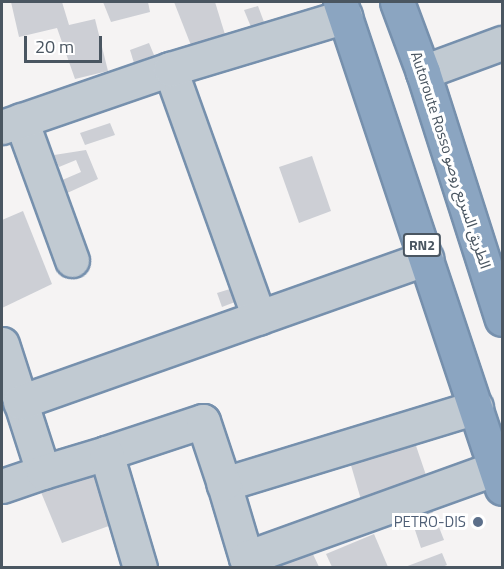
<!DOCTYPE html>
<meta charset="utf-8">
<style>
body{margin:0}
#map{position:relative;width:504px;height:569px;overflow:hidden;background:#f5f3f3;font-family:"Titillium Web","Noto Sans Arabic",sans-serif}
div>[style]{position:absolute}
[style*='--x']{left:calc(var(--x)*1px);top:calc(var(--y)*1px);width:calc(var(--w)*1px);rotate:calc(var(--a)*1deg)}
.building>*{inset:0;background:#cdcfd5}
.roads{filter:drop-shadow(2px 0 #7690ad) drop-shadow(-2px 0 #7690ad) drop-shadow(0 2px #7690ad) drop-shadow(0 -2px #7690ad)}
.minor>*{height:33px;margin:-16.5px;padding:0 16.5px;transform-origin:16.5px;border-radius:16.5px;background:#c1cad2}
.highway>*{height:33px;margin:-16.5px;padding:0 16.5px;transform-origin:16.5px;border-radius:16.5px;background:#8ba5c1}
.dots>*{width:16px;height:16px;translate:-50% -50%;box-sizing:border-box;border:3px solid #fff;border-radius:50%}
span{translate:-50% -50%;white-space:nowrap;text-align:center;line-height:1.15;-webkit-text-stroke:6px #fff;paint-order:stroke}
.shield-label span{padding:2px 4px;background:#fff;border:2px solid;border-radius:4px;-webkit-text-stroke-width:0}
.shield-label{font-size:14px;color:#4a5661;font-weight:700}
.street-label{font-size:15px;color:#4a5661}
.service-label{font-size:15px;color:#4e5e75}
.right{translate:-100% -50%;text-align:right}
.frame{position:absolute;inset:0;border:3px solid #4a5661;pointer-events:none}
.scale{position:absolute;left:24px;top:36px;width:78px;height:27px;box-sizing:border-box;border:3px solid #4a5661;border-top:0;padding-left:8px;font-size:18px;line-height:21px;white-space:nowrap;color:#4a5661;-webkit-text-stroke:4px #fff;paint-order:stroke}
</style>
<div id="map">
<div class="building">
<i style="clip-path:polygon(11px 2px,62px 2px,69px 25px,95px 19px,108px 71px,75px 79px,57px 28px,19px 37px)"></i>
<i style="clip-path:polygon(103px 2px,148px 2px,150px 12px,111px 22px)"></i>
<i style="clip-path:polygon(174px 2px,215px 2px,227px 41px,194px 53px)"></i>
<i style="clip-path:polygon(258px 6px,264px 22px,251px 27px,244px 10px)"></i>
<i style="clip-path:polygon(149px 43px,154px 55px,134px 63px,130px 50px)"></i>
<i style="clip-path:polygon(110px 123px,115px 135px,85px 145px,80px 133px)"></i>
<i style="clip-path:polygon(86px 150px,98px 179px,65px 194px,60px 181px,81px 172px,76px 160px,59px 167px,54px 155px)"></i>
<i style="clip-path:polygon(312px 156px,331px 211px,299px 223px,279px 167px)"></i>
<i style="clip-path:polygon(23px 211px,52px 284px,2px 308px,2px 220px)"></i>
<i style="clip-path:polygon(230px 289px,235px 302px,222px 307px,217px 293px)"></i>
<i style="clip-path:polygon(412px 434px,428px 481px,362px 503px,348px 455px)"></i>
<i style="clip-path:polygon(96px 468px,117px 523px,62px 543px,38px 485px)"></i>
<i style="clip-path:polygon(427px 498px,434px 516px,419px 523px,411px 506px)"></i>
<i style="clip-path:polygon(437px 522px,444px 540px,421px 548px,415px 530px)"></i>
<i style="clip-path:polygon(374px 534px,388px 567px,332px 567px,326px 554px)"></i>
<i style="clip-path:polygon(312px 552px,319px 567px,260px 566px)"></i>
<i style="clip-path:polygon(442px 553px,447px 565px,442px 567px,405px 567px)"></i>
</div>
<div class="roads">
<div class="minor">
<i style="--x:170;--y:69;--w:264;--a:70.3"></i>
<i style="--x:423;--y:72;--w:84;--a:-20.2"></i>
<i style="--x:21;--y:120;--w:149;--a:70"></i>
<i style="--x:2;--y:127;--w:178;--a:-19"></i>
<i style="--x:170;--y:69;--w:183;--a:-16.8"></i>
<i style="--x:2;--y:344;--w:134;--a:72.2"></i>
<i style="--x:43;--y:472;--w:43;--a:161.1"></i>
<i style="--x:20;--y:402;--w:431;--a:-19.5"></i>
<i style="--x:476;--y:407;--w:264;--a:163"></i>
<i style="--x:224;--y:484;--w:77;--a:73.4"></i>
<i style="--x:246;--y:558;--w:266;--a:-19.8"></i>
<i style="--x:106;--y:453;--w:102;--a:-18.3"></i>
<i style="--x:203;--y:421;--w:66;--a:71.6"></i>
<i style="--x:43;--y:472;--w:66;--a:-16.8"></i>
<i style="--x:106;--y:453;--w:120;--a:73.5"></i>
</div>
<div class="highway">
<i style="--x:340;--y:2;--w:512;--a:71.57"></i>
<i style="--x:397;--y:2;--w:75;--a:69.6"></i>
<i style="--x:423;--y:72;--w:259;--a:72.3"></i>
</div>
</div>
<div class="dots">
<i style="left:478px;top:522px;background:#5c6f8a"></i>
</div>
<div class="shield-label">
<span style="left:422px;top:245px">RN2</span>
</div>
<div class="street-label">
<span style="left:451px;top:160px;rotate:72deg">Autoroute Rosso الطريق السريع روصو</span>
</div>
<div class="service-label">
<span class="right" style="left:466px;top:522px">PETRO-DIS</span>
</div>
<div class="frame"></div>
<div class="scale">20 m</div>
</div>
